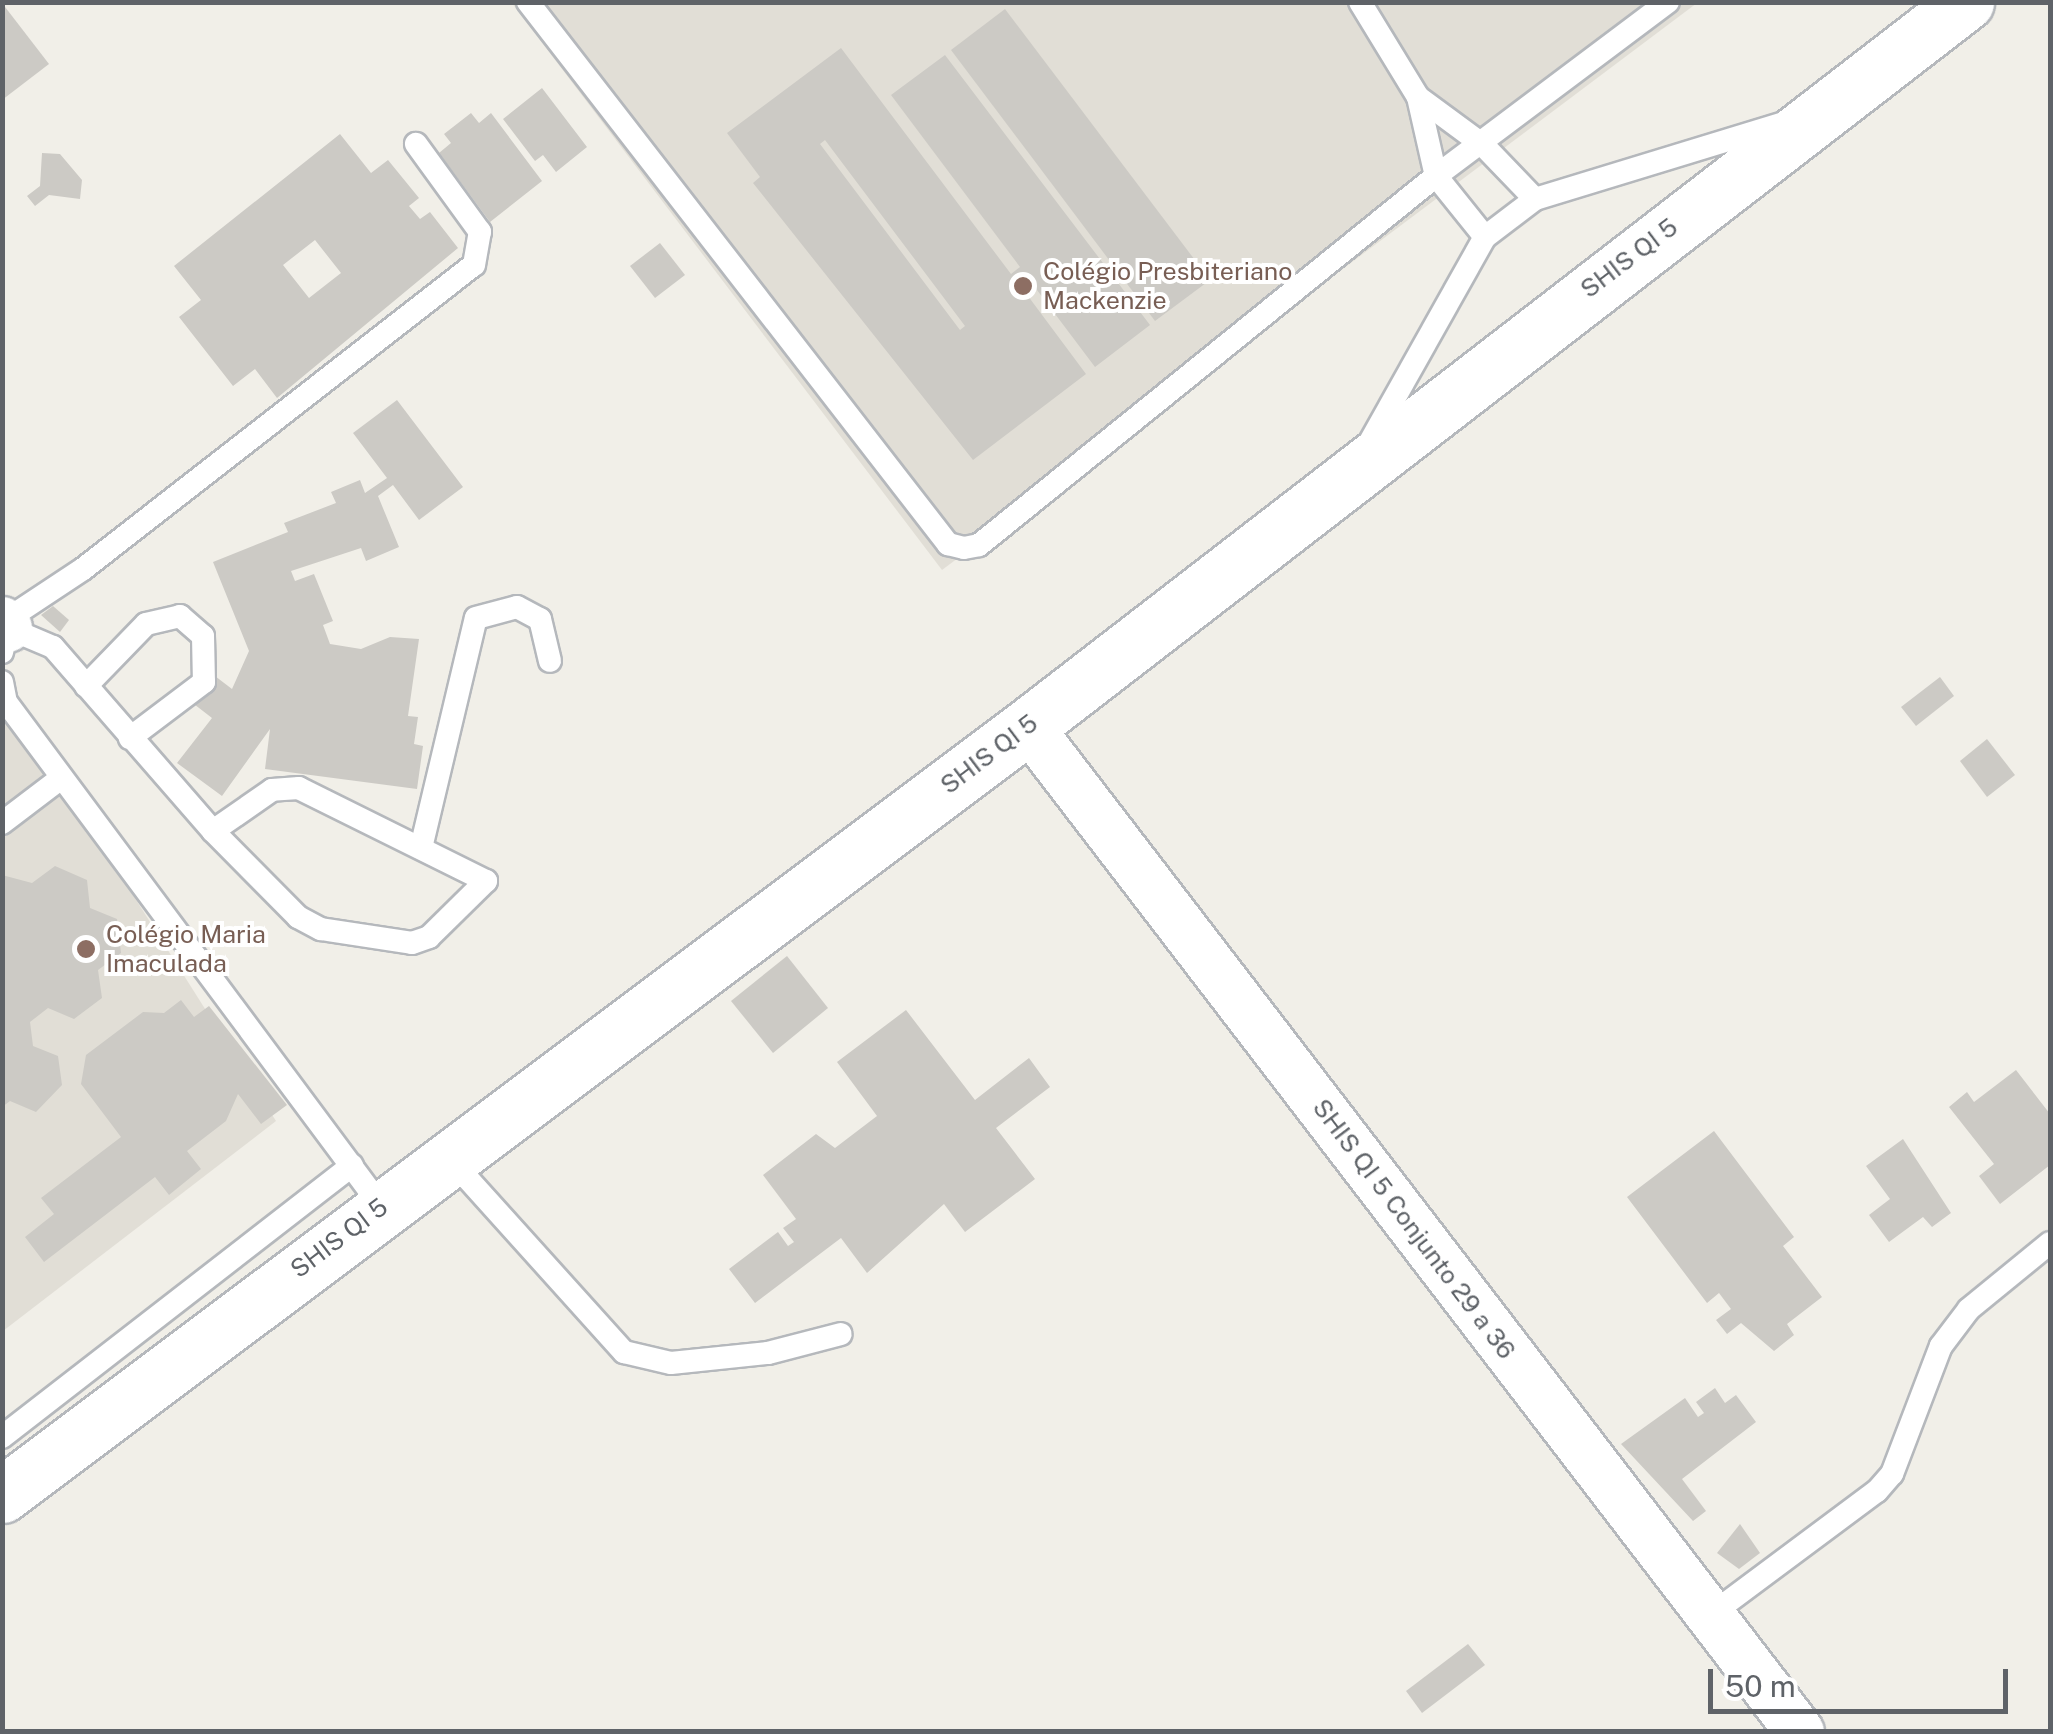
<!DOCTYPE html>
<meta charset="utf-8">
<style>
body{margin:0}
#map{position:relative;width:2053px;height:1734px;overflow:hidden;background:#f1efe8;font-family:"Public Sans",sans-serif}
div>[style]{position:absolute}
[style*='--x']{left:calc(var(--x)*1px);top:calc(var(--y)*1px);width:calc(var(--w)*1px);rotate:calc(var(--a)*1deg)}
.education>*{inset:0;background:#e1ded6}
.building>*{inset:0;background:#cccac5}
.roads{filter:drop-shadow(2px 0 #b5b8bc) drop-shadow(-2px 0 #b5b8bc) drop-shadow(0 2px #b5b8bc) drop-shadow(0 -2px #b5b8bc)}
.service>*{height:22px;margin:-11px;padding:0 11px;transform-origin:11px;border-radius:11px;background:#fff}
.minor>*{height:48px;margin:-24px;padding:0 24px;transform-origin:24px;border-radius:24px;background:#fff}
.tertiary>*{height:55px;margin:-27.5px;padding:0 27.5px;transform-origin:27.5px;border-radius:27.5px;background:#fff}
.dots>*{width:28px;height:28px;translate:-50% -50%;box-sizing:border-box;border:5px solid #fff;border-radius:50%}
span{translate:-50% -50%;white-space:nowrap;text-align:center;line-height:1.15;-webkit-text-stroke:8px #fff;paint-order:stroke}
.street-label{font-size:25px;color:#5f6368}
.education-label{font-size:25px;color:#785e54}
.left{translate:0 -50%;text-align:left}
.frame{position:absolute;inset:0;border:5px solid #5f6368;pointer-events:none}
.scale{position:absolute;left:1708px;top:1669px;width:300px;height:45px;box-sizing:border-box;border:5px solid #5f6368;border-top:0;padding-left:12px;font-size:30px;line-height:35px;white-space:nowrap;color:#5f6368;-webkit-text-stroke:8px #fff;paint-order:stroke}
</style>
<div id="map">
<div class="education">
<i style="clip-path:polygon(512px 3px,1697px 3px,942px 570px)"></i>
<i style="clip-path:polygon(2px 688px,276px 1121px,3px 1331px,2px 1331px)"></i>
</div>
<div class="building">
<i style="clip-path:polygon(2px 3px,49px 64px,2px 100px)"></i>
<i style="clip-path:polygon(1005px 9px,1210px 280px,1155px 321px,951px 50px)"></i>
<i style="clip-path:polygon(evenodd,841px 48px,1011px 274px,1020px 267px,891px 95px,945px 55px,1150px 325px,1095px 367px,1034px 286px,1025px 292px,1086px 374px,973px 460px,753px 183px,760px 177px,727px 133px,841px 48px,825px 140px,965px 326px,960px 330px,820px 144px,825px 140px)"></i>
<i style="clip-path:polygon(542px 88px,587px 147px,556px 172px,543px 155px,535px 161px,503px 119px)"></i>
<i style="clip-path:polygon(471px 113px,479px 123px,491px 113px,542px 181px,490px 222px,439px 153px,451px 143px,444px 134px)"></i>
<i style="clip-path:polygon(evenodd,340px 134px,371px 173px,388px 160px,419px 198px,409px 206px,420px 219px,430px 212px,458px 248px,277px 398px,255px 369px,233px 386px,179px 317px,201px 300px,174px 266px,340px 134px,315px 240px,341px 273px,309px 298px,283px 265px,315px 240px)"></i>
<i style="clip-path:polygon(42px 153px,60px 154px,82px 180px,80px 199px,49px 195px,35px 206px,27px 196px,40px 186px)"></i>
<i style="clip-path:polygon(660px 243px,685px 275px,655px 298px,630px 266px)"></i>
<i style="clip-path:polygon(397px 400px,463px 487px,419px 520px,393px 485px,378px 496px,399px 547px,366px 561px,361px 548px,291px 571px,295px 581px,314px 574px,333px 621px,323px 625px,330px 644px,361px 649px,390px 637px,419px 639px,408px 716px,418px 717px,414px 744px,423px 746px,417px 789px,265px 769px,270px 729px,222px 796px,177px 763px,212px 718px,190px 701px,211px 673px,232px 689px,249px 651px,213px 562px,288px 532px,284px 523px,336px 503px,331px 492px,360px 480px,365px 493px,387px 478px,353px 433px)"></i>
<i style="clip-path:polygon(53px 606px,69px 620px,60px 632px,41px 615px)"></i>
<i style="clip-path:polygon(1940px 677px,1954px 696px,1916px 726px,1901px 707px)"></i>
<i style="clip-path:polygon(1987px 739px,2015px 775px,1987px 797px,1960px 761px)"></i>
<i style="clip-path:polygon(55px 866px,87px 880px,90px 908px,117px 919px,121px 953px,98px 970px,102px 998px,74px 1019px,48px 1008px,30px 1022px,33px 1046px,58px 1056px,62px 1085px,36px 1112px,10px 1101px,2px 1107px,2px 875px,32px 883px)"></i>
<i style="clip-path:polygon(787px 956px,828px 1008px,773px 1053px,731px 1001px)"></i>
<i style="clip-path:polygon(181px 1000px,194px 1017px,209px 1006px,287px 1105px,261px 1124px,238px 1094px,226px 1121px,187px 1151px,201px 1169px,169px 1195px,155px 1177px,44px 1262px,25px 1237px,54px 1214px,41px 1198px,121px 1137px,81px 1084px,86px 1055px,143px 1012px,164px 1013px)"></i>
<i style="clip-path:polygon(906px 1010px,975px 1100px,1029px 1058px,1050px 1087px,996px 1128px,1035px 1179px,965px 1232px,944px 1204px,867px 1273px,841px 1238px,755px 1303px,729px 1269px,778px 1232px,788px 1246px,794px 1242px,783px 1228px,796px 1219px,763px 1175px,816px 1134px,835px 1148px,877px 1116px,837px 1062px)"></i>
<i style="clip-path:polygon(2016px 1070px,2050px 1114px,2050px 1165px,2000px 1204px,1979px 1176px,1994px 1164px,1949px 1107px,1967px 1092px,1974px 1102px)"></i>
<i style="clip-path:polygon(1714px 1131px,1794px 1237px,1783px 1246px,1822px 1297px,1787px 1324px,1794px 1335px,1774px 1351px,1741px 1323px,1727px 1334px,1716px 1320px,1731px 1309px,1719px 1293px,1707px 1303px,1627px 1197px)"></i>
<i style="clip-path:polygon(1903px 1139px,1951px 1213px,1932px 1227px,1923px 1217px,1889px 1242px,1869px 1215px,1890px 1199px,1866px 1166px)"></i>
<i style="clip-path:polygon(1715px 1388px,1725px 1403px,1736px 1395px,1756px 1422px,1682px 1479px,1706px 1511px,1693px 1521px,1621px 1444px,1685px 1398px,1698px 1417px,1704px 1413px,1696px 1402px)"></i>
<i style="clip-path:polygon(1740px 1524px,1760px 1553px,1739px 1569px,1717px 1553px)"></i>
<i style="clip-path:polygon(1468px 1644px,1485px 1665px,1422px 1713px,1406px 1691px)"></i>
</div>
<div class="roads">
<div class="service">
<i style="--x:528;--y:2;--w:686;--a:52.23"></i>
<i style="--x:948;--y:544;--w:16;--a:14"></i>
<i style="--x:964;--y:548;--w:15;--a:-11"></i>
<i style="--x:979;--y:545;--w:587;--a:-38.92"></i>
<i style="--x:1436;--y:176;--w:290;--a:-36.9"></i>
<i style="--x:1360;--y:2;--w:111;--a:58.6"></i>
<i style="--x:1418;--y:97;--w:81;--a:77.2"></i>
<i style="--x:1436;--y:176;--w:78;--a:51.2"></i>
<i style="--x:1418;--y:97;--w:81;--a:36.4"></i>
<i style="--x:1483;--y:145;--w:75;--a:46.1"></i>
<i style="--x:1371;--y:440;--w:233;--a:-60.7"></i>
<i style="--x:1485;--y:237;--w:63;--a:-37.2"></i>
<i style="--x:1535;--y:199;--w:257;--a:-17"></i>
<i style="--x:3;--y:622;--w:96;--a:-33.5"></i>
<i style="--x:83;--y:569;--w:495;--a:-37.9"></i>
<i style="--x:474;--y:265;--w:34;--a:-80"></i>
<i style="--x:480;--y:232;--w:109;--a:-126"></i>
<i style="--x:2;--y:652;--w:25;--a:-76"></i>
<i style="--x:8;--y:628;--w:49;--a:22.9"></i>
<i style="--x:53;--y:647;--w:244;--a:49"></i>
<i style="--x:213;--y:831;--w:121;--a:45.3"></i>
<i style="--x:298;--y:917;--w:26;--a:28"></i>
<i style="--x:321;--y:929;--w:92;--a:8.7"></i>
<i style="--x:412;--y:943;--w:18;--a:-19"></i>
<i style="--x:429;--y:937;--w:80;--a:-44.5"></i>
<i style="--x:486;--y:881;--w:209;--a:-153.6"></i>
<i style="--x:299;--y:788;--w:27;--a:176"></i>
<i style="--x:272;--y:790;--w:72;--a:145.2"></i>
<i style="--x:2;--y:682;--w:20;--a:79"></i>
<i style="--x:6;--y:702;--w:628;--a:53.35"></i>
<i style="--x:86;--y:686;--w:86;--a:-45.9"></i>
<i style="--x:146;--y:624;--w:35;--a:-13"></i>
<i style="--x:180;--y:616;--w:30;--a:41"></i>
<i style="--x:203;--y:636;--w:46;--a:88.8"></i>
<i style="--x:204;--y:682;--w:93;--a:142.9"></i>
<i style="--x:2;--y:823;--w:74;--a:-37.3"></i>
<i style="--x:421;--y:848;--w:236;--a:-76.6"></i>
<i style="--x:476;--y:618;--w:42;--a:-15"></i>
<i style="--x:517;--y:607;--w:26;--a:28"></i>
<i style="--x:540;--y:619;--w:43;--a:76.6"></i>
<i style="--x:450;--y:1159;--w:260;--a:48"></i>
<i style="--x:624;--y:1352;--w:48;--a:13.2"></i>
<i style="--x:671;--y:1363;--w:98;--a:-5.9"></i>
<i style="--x:768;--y:1353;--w:75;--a:-14.6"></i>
<i style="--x:2;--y:1437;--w:443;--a:-37.8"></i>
<i style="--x:1709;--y:1616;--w:209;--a:-36.7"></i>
<i style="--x:1877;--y:1491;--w:23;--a:-49"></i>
<i style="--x:1892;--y:1474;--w:137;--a:-69.1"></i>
<i style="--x:1941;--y:1346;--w:46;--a:-52.9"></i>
<i style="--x:1969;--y:1309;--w:104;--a:-39.2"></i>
</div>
<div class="minor">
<i style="--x:2;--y:621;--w:9;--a:49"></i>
<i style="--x:1028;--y:726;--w:1268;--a:52.5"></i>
</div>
<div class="tertiary">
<i style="--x:2;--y:1495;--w:1282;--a:-36.85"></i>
<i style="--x:1028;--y:726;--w:1185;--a:-37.66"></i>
</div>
</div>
<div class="dots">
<i style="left:1023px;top:286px;background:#8d6e63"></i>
<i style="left:86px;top:949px;background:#8d6e63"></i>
</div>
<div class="street-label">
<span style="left:1629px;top:258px;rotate:-37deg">SHIS QI 5</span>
<span style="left:989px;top:754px;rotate:-37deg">SHIS QI 5</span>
<span style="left:1414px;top:1229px;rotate:53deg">SHIS QI 5 Conjunto 29 a 36</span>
<span style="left:339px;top:1238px;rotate:-37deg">SHIS QI 5</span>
</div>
<div class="education-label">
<span class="left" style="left:1043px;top:286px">Colégio Presbiteriano<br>Mackenzie</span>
<span class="left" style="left:106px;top:949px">Colégio Maria<br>Imaculada</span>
</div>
<div class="frame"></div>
<div class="scale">50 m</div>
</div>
